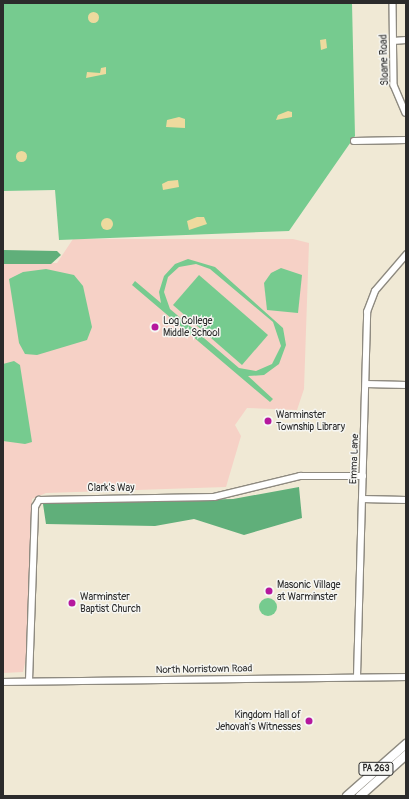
<!DOCTYPE html>
<style>
body{margin:0}
#map{position:relative;width:409px;height:799px;overflow:hidden;background:#f0e9d5;font-family:Pangolin,sans-serif}
div>[style]{position:absolute}
[style*='--x']{left:calc(var(--x)*1px);top:calc(var(--y)*1px);width:calc(var(--w)*1px);rotate:calc(var(--a)*1deg)}
.built>*{inset:0;background:#f6d1c6}
.green>*{inset:0;background:#76cb8f}
.round{border-radius:50%}
.forest>*{inset:0;background:#60af7a}
.sand>*{inset:0;background:#eeda9e}
.roads{filter:drop-shadow(1px 0 #8e8a80) drop-shadow(-1px 0 #8e8a80) drop-shadow(0 1px #8e8a80) drop-shadow(0 -1px #8e8a80)}
.minor>*{height:5.5px;margin:-2.75px;padding:0 2.75px;transform-origin:2.75px;border-radius:2.75px;background:#fff}
.highway>*{height:8px;margin:-4px;padding:0 4px;transform-origin:4px;border-radius:4px;background:#fff}
.dots>*{width:11px;height:11px;translate:-50% -50%;box-sizing:border-box;border:2px solid #f6f6f2;border-radius:50%}
span{translate:-50% -50%;white-space:nowrap;text-align:center;line-height:1.15;-webkit-text-stroke:3px #f6f6f2;paint-order:stroke}
.shield-label span{padding:1px 3px;background:#f6f6f2;border:1px solid;border-radius:3px;-webkit-text-stroke-width:0}
.shield-label{font-size:9px;color:#2b2b2b;font-weight:700}
.street-label{font-size:10px;color:#2b2b2b}
.poi-label{font-size:10px;color:#2b2b2b}
.left{translate:0 -50%;text-align:left}
.right{translate:-100% -50%;text-align:right}
.frame{position:absolute;inset:0;border:4px solid #2b2b2b;pointer-events:none}
</style>
<div id="map">
<div class="built">
<i style="clip-path:polygon(73px 239px,293px 239px,309px 243px,304px 389px,297px 410px,247px 408px,235px 425px,241px 436px,226px 487px,46px 493px,32px 499px,27px 654px,23px 672px,3px 673px,3px 264px,57px 263px)"></i>
</div>
<div class="green">
<i style="clip-path:polygon(3px 3px,352px 3px,355px 136px,289px 231px,59px 240px,55px 190px,3px 191px)"></i>
<i style="clip-path:polygon(evenodd,188px 259px,215px 267px,283px 328px,286px 345px,279px 364px,264px 375px,248px 376px,273px 399px,270px 402px,132px 285px,135px 281px,161px 303px,159px 292px,164px 276px,175px 264px,188px 259px,196px 264px,210px 269px,273px 322px,281px 346px,272px 364px,256px 371px,239px 368px,170px 309px,164px 292px,168px 277px,179px 267px,196px 264px)"></i>
<i style="clip-path:polygon(281px 268px,302px 275px,298px 313px,267px 310px,264px 283px,271px 273px)"></i>
<i style="clip-path:polygon(46px 269px,74px 275px,83px 286px,92px 327px,87px 340px,37px 355px,25px 354px,19px 343px,9px 279px,23px 272px)"></i>
<i style="clip-path:polygon(199px 275px,268px 335px,242px 365px,173px 305px)"></i>
<i style="clip-path:polygon(14px 361px,20px 365px,32px 442px,25px 444px,3px 441px,3px 364px)"></i>
<i class="round" style="left:259px;top:598px;width:18px;height:18px"></i>
</div>
<div class="forest">
<i style="clip-path:polygon(3px 250px,57px 251px,61px 255px,51px 264px,3px 264px)"></i>
<i style="clip-path:polygon(299px 487px,302px 518px,244px 535px,194px 519px,155px 526px,46px 524px,43px 504px,233px 499px)"></i>
</div>
<div class="sand">
<i class="round" style="left:87.5px;top:11.5px;width:11px;height:11px"></i>
<i style="clip-path:polygon(326px 39px,327px 48px,321px 50px,320px 40px)"></i>
<i style="clip-path:polygon(101px 68px,106px 67px,106px 74px,86px 78px,87px 72px,100px 73px)"></i>
<i style="clip-path:polygon(288px 111px,292px 112px,292px 117px,276px 120px,278px 115px)"></i>
<i style="clip-path:polygon(179px 117px,185px 119px,185px 128px,166px 127px,167px 120px)"></i>
<i class="round" style="left:15.5px;top:150.5px;width:11px;height:11px"></i>
<i style="clip-path:polygon(168px 181px,178px 180px,179px 187px,163px 190px,162px 184px)"></i>
<i style="clip-path:polygon(197px 217px,204px 217px,207px 224px,189px 230px,187px 221px)"></i>
<i class="round" style="left:101px;top:218px;width:12px;height:12px"></i>
</div>
<div class="roads">
<div class="minor">
<i style="--x:393;--y:3;--w:82;--a:89.3"></i>
<i style="--x:394;--y:85;--w:30;--a:67"></i>
<i style="--x:393;--y:41;--w:13;--a:-4"></i>
<i style="--x:354;--y:141;--w:52;--a:-1.1"></i>
<i style="--x:366;--y:384;--w:40;--a:1.4"></i>
<i style="--x:362;--y:499;--w:44;--a:1.3"></i>
<i style="--x:357;--y:677;--w:365;--a:-88.4"></i>
<i style="--x:367;--y:312;--w:22;--a:-69"></i>
<i style="--x:375;--y:291;--w:48;--a:-49.3"></i>
<i style="--x:29;--y:681;--w:174;--a:-88"></i>
<i style="--x:35;--y:507;--w:8;--a:-60"></i>
<i style="--x:39;--y:500;--w:175;--a:-1"></i>
<i style="--x:214;--y:497;--w:89;--a:-13.7"></i>
<i style="--x:300;--y:476;--w:63;--a:0"></i>
<i style="--x:3;--y:682;--w:403;--a:-0.7"></i>
</div>
<div class="highway">
<i style="--x:347;--y:796;--w:79;--a:-41.4"></i>
<i style="--x:360;--y:796;--w:62;--a:-41.7"></i>
</div>
</div>
<div class="dots">
<i style="left:155px;top:327px;background:#b5179e"></i>
<i style="left:268px;top:421px;background:#b5179e"></i>
<i style="left:269px;top:591px;background:#b5179e"></i>
<i style="left:72px;top:603px;background:#b5179e"></i>
<i style="left:309px;top:721px;background:#b5179e"></i>
</div>
<div class="shield-label">
<span style="left:376px;top:769px">PA 263</span>
</div>
<div class="street-label">
<span style="left:385px;top:60px;rotate:-92deg">Sloane Road</span>
<span style="left:355px;top:459px;rotate:-88deg">Emma Lane</span>
<span style="left:111px;top:489px">Clark's Way</span>
<span style="left:204px;top:670px;rotate:-1deg">North Norristown Road</span>
</div>
<div class="poi-label">
<span class="left" style="left:163px;top:327px">Log College<br>Middle School</span>
<span class="left" style="left:276px;top:421px">Warminster<br>Township Library</span>
<span class="left" style="left:277px;top:591px">Masonic Village<br>at Warminster</span>
<span class="left" style="left:80px;top:603px">Warminster<br>Baptist Church</span>
<span class="right" style="left:301px;top:721px">Kingdom Hall of<br>Jehovah's Witnesses</span>
</div>
<div class="frame"></div>
</div>
